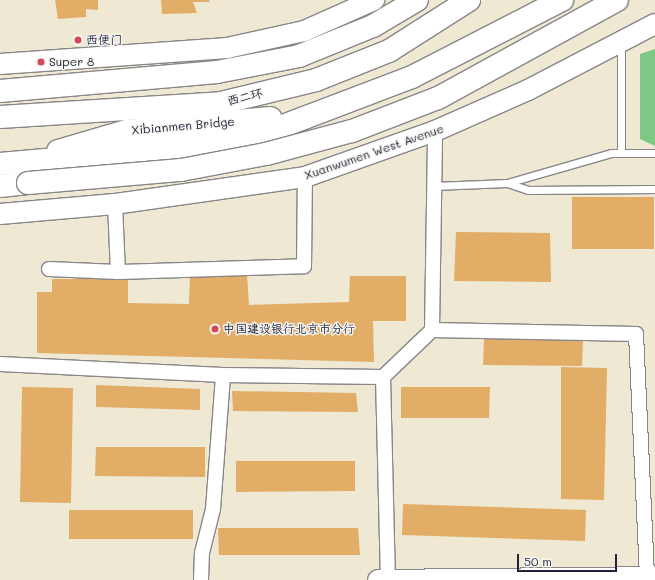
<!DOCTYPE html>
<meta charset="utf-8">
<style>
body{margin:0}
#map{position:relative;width:655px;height:580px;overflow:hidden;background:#efe9d4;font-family:Mali,"LXGW WenKai TC",sans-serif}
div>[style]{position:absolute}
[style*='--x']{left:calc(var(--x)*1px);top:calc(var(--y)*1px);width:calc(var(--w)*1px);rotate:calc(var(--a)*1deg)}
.green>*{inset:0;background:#7ec885}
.building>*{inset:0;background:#e2ad66}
.roads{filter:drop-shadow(1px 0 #888688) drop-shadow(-1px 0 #888688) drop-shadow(0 1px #888688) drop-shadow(0 -1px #888688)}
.lane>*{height:7px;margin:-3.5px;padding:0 3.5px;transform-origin:3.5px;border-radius:3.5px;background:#fff}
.street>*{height:14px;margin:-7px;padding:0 7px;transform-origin:7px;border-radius:7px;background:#fff}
.secondary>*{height:20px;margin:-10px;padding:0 10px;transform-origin:10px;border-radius:10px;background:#fff}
.highway>*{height:22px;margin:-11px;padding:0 11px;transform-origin:11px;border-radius:11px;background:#fff}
.bridges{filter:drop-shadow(1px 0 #888688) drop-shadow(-1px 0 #888688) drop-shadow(0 1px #888688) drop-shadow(0 -1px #888688)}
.highway-bridge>*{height:22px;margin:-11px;padding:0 11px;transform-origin:11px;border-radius:11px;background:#fff}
.dots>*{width:11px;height:11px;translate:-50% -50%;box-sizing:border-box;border:2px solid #f6f6f2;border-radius:50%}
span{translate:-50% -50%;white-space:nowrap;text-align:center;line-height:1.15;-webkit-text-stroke:3px #f6f6f2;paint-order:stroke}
.poi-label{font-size:12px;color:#22223b}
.left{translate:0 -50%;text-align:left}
.street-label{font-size:12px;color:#22223b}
.scale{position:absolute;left:517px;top:554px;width:100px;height:18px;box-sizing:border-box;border:2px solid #22223b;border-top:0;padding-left:5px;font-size:12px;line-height:14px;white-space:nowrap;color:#22223b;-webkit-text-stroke:3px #f6f6f2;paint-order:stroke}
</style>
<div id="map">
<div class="green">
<i style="clip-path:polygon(655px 49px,655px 146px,640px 139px,640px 54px)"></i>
</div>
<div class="building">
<i style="clip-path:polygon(55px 0,98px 0,98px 10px,86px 9px,86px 17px,58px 19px)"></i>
<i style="clip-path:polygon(161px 0,209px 0,210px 2px,193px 2px,197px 13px,162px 14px)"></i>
<i style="clip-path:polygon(572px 197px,654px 197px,654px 249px,572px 249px)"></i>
<i style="clip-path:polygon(456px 232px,550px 233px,551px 282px,454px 281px)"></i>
<i style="clip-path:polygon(247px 275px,249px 305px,349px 302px,350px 276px,406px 276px,406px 321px,373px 321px,374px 362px,37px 353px,37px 292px,52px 292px,52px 279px,128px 279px,128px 303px,189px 304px,190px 276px)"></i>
<i style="clip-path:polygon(484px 338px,583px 341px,582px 366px,483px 365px)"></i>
<i style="clip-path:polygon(561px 367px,607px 368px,604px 500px,561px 499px)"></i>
<i style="clip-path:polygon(96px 385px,200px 389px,200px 410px,96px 407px)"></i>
<i style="clip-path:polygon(22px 387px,73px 388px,71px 503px,20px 502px)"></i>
<i style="clip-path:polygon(401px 387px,490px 387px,489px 418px,401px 418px)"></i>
<i style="clip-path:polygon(232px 391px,356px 393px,358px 412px,233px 411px)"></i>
<i style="clip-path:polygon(96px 447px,205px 447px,205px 477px,95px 476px)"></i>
<i style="clip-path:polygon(236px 461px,355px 461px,355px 491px,236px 492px)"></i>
<i style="clip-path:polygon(403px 504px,586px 510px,585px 541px,402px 535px)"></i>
<i style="clip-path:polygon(69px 510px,193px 510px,193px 539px,69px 539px)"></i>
<i style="clip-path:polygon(218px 528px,358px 528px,360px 555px,219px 555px)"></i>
</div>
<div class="roads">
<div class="lane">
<i style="--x:621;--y:43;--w:110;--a:90"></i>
<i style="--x:507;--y:183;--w:22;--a:18"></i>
<i style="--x:528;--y:190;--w:127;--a:-0.5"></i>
<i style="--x:434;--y:186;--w:73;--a:-2.4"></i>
<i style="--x:507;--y:183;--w:108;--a:-16.1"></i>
<i style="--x:611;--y:153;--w:44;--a:0"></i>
</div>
<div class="street">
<i style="--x:115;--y:204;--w:68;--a:87.5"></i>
<i style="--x:49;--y:269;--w:69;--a:2.5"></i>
<i style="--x:118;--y:272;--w:186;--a:-1.8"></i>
<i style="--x:304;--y:266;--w:89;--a:-89.4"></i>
<i style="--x:432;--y:330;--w:199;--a:-89.1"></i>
<i style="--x:0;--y:364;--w:223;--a:2.8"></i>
<i style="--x:223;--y:375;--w:160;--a:0.7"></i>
<i style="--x:383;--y:377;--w:68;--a:-43.8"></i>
<i style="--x:432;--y:330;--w:204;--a:1.1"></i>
<i style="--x:636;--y:334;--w:246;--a:87.4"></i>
<i style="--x:383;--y:377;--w:203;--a:88.6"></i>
<i style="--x:201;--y:580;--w:27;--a:-88"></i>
<i style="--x:202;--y:553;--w:45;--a:-76"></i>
<i style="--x:213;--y:509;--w:134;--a:-85.7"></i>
</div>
<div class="secondary">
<i style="--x:0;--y:64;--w:228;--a:-4"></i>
<i style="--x:227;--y:48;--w:79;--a:-12.4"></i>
<i style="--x:304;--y:31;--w:77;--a:-23.9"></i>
<i style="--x:0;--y:214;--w:115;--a:-5"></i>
<i style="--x:115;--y:204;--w:192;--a:-8.1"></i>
<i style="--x:305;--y:177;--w:138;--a:-19.5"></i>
<i style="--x:435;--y:131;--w:102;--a:-23.8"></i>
<i style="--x:528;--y:90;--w:143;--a:-27.5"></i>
<i style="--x:378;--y:580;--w:277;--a:-0.6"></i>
</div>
<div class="highway">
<i style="--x:0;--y:91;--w:218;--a:-5"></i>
<i style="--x:217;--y:72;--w:84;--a:-11"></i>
<i style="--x:299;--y:56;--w:80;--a:-22.1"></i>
<i style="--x:373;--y:26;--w:51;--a:-30.6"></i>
<i style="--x:0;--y:117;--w:221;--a:-3.6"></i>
<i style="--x:221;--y:103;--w:98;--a:-13.6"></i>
<i style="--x:316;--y:80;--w:79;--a:-21.7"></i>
<i style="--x:389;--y:51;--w:95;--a:-32.5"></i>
<i style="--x:58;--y:151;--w:72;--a:-16.2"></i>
<i style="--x:127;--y:131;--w:144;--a:-5.2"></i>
<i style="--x:0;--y:164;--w:191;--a:-5.1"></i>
<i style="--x:190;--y:147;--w:73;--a:-10.2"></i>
<i style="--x:262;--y:134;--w:160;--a:-20.8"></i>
<i style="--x:412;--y:77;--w:169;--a:-27.2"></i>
<i style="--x:0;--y:186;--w:28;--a:-6"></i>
</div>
</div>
<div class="bridges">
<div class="highway-bridge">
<i style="--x:28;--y:183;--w:154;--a:-4.9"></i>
<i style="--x:181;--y:170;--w:86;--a:-10.7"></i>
<i style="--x:266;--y:154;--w:89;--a:-15"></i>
<i style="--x:352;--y:131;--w:92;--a:-21"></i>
<i style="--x:438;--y:98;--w:204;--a:-28.7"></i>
</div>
</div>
<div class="dots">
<i style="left:78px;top:40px;background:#d1495b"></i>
<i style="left:41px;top:62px;background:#d1495b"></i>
<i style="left:215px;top:329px;background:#d1495b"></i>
</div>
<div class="poi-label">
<span class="left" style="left:86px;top:40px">西便门</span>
<span class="left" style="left:49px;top:62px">Super 8</span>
<span class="left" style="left:223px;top:329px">中国建设银行北京市分行</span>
</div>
<div class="street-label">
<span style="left:245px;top:97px;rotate:-14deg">西二环</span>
<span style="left:183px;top:126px;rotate:-5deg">Xibianmen Bridge</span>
<span style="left:374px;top:152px;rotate:-19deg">Xuanwumen West Avenue</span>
</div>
<div class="scale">50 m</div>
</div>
